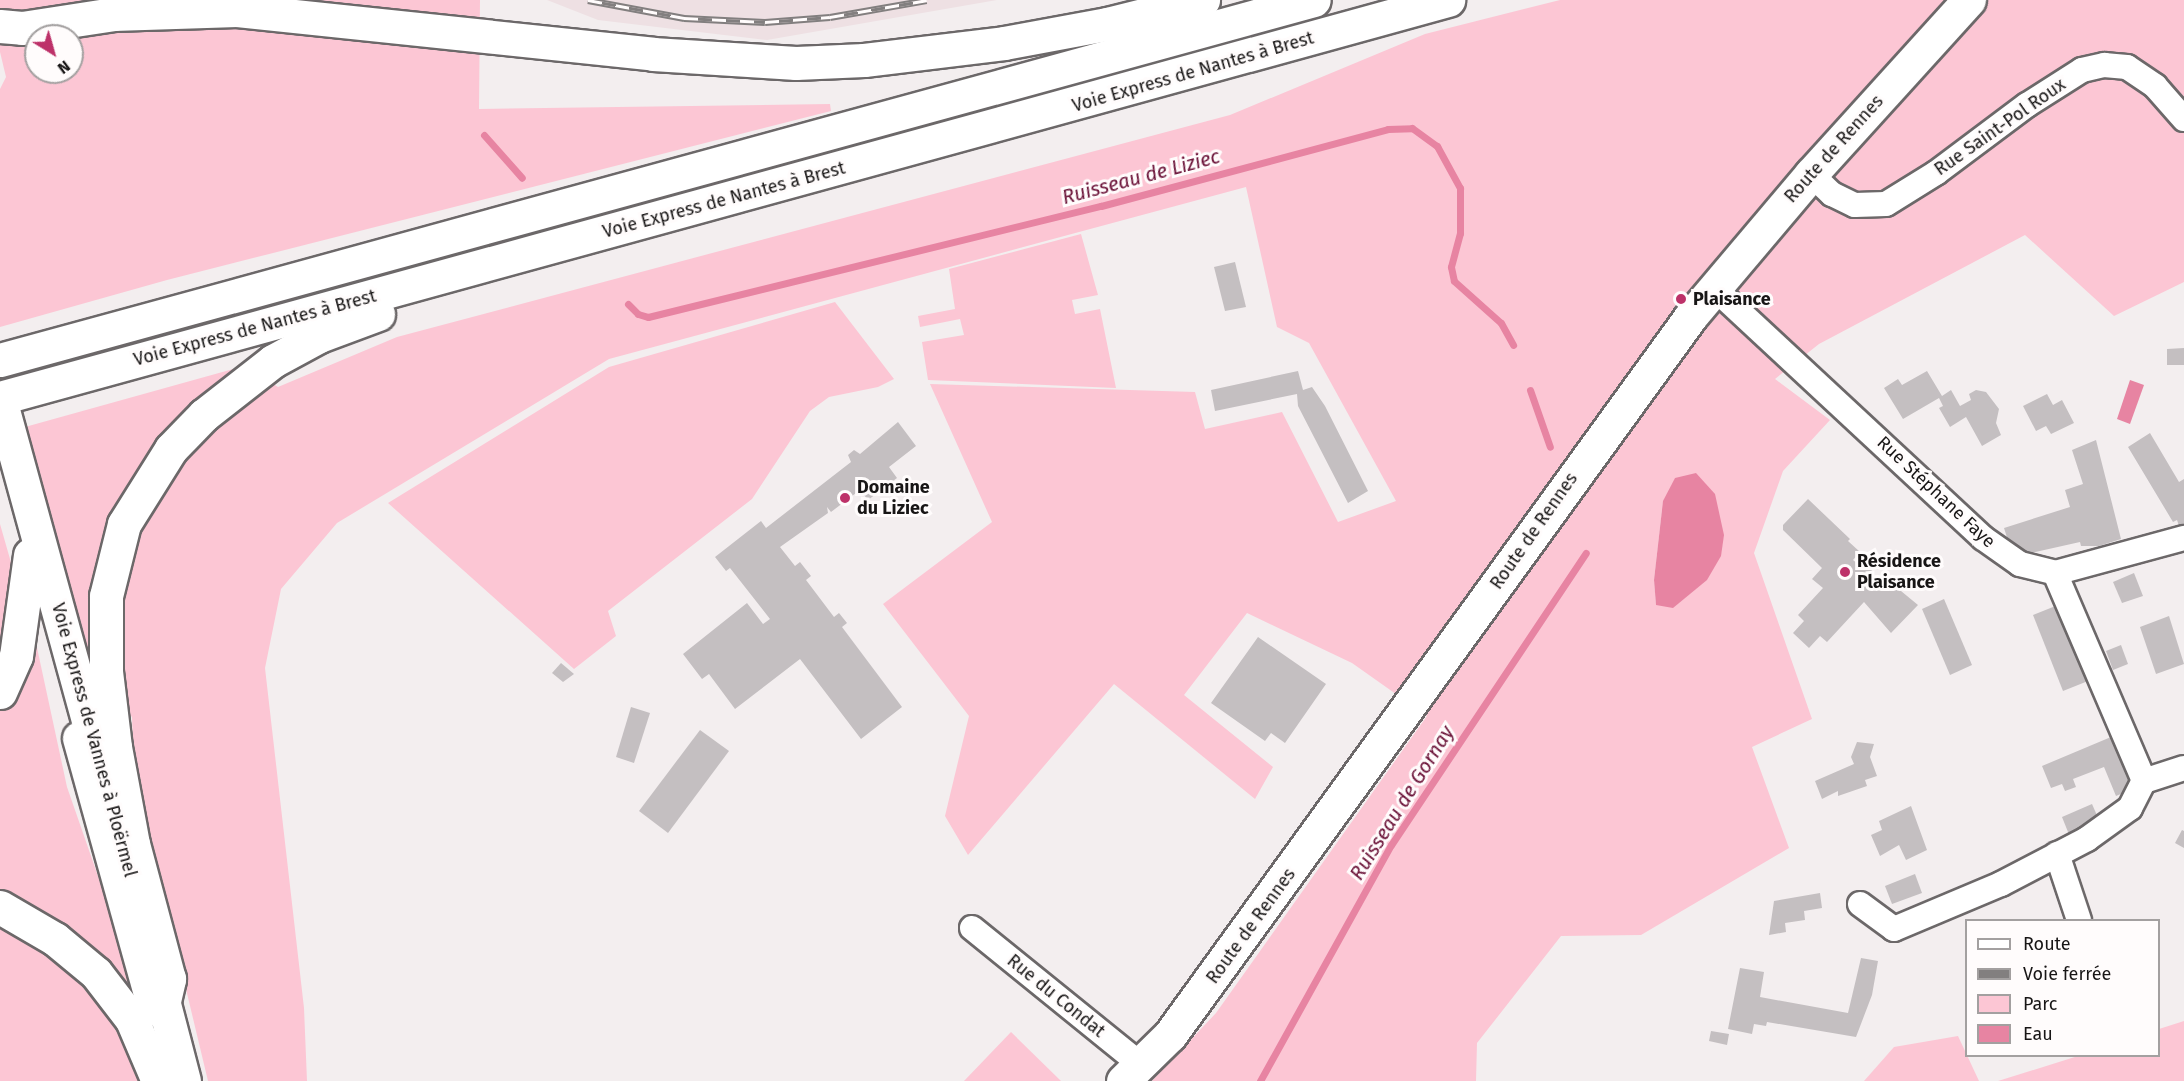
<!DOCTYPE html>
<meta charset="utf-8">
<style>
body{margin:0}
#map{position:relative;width:2184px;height:1081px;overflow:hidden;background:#f3eeef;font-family:"Fira Sans",sans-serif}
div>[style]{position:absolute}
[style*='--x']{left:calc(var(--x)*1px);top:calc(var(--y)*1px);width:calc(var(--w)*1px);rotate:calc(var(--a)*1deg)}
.built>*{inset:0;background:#eee0e3}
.green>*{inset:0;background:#fcc6d4}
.water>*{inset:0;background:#e784a2}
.stream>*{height:7px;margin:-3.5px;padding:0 3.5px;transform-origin:3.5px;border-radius:3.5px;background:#e784a2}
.building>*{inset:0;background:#c4bfc1}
.roads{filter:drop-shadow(2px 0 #6c6869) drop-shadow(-2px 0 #6c6869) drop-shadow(0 2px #6c6869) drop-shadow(0 -2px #6c6869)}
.street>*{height:24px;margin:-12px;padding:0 12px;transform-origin:12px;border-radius:12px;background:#fff}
.secondary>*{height:33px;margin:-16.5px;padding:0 16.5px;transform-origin:16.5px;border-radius:16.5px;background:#fff}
.highway>*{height:33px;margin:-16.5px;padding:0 16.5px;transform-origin:16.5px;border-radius:16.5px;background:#fff}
.rail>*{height:7px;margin-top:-3.5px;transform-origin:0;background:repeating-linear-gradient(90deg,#fffcfc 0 14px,#827f7f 0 28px);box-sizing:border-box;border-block:2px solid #827f7f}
.dots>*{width:16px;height:16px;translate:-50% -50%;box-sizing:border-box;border:3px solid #fffcfc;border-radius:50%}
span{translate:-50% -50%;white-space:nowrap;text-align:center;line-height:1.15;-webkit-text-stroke:6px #fffcfc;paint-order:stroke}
.street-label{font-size:18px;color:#181616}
.poi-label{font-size:18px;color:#181616;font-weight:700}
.left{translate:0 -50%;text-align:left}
.water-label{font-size:20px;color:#6a1137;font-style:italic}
.legend{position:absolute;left:1965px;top:919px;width:195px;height:138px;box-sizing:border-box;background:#fffcfc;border:2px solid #a3a0a0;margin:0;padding:8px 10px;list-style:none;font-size:18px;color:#181616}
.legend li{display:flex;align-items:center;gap:12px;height:30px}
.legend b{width:30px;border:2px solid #a3a0a0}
.north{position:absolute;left:24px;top:24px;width:60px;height:60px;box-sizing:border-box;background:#fffcfc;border:2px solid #a3a0a0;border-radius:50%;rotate:143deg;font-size:16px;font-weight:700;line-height:24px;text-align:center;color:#181616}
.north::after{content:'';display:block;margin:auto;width:21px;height:27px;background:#bd3169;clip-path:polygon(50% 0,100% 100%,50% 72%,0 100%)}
</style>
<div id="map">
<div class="built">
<i style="clip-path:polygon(547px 0,997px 0,767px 40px,598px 20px)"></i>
</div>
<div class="green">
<i style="clip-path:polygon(evenodd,0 0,480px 0,479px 109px,830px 104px,831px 111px,167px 280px,0 327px,0 89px,6px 77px,0 52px,0 0,36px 36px,72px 36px,72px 72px,36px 72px,36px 36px)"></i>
<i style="clip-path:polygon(evenodd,1560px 0,2184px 0,2184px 282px,2114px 316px,2025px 235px,1819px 344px,1775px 379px,1830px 420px,1783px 471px,1754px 553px,1812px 719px,1752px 747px,1789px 848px,1641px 935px,1561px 936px,1477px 1043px,1476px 1081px,1152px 1081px,1216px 1013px,1427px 716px,1352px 663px,1247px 613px,1184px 695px,1273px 767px,1255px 799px,1114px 684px,968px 855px,945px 816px,969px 716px,883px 604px,992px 522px,930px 384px,1195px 392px,1205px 429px,1282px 412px,1338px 522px,1396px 501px,1309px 343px,1277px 327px,1246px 187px,609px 359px,337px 523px,281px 589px,265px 668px,304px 1008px,307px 1081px,208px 1081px,134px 772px,132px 717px,89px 674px,25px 427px,244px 366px,278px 387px,397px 337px,1230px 115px,1425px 34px,1560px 0,1663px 501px,1656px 605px,1654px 580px,1663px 501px)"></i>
<i style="clip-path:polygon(1081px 234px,1098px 295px,1072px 300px,1075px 314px,1100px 309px,1116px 388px,928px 380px,922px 342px,964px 335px,960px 319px,920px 327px,918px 316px,955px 309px,949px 269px)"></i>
<i style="clip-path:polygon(835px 302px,894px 379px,878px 387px,829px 397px,810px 411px,752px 499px,608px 611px,616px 636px,574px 669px,388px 503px,609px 367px)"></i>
<i style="clip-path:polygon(0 524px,14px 573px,9px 621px,36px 643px,67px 787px,140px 997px,134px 1002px,82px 941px,21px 899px,0 891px)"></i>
<i style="clip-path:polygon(0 923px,43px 944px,125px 1033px,145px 1081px,0 1081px)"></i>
<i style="clip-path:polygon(2184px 1021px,2184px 1081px,1998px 1081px,2078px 1056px,2158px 1056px,2159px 1029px)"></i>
<i style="clip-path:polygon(1011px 1032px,1061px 1081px,964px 1081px)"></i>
<i style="clip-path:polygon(1958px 1036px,1979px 1081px,1864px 1081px,1894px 1047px)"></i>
</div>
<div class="water">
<i style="clip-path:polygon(2130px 380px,2144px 385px,2130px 424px,2117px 419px)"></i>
<i style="clip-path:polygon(1696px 473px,1715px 494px,1724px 535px,1721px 556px,1707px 580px,1673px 608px,1656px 605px,1654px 580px,1663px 501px,1675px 478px)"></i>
</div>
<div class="stream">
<i style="--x:484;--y:135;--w:57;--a:48.5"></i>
<i style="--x:628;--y:304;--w:14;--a:45"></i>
<i style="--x:638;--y:314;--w:10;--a:17"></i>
<i style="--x:648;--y:317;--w:466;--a:-13.8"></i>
<i style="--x:1101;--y:206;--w:297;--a:-15"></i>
<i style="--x:1388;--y:129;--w:24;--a:-2"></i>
<i style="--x:1412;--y:128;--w:31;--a:36"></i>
<i style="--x:1437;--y:146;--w:48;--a:61.3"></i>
<i style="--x:1460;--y:188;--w:45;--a:90"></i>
<i style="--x:1460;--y:233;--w:35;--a:105"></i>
<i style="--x:1451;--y:267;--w:14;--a:78"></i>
<i style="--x:1454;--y:281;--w:63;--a:41.8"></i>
<i style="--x:1501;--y:323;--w:25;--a:61"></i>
<i style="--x:1530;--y:390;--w:60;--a:70.7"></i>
<i style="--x:1260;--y:1081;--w:270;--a:-61"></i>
<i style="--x:1391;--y:845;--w:351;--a:-56.3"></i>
</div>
<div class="building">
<i style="clip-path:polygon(1235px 262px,1246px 307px,1225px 311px,1214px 267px)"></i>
<i style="clip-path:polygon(2184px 348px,2184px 365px,2167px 365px,2167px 349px)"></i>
<i style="clip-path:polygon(1298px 371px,1303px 390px,1312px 387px,1325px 406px,1368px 491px,1348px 503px,1298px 406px,1297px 394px,1215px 411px,1211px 390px)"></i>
<i style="clip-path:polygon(1927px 371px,1942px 396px,1951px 390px,1960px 406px,1971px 400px,1969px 394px,1976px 390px,1986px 392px,1999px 409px,1996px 423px,2001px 435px,1982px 446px,1966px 417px,1950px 427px,1939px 408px,1943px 406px,1939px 398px,1903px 419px,1884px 388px,1898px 379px,1902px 385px)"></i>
<i style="clip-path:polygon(2047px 394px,2053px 405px,2062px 400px,2074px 423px,2051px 434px,2046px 426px,2036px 431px,2023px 406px)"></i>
<i style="clip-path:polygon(898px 422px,916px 446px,889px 467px,897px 478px,868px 500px,860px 490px,831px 512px,827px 507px,828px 513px,780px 547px,795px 566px,800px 562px,811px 576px,806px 580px,834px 617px,839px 613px,847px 623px,842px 627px,902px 707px,861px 739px,800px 659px,735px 709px,709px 674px,702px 679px,683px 654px,747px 603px,763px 624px,770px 619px,730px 568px,726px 571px,715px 557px,761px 521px,766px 528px,851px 462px,848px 455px,854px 450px,860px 454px)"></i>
<i style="clip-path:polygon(2150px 433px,2179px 482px,2184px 479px,2184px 528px,2180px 529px,2177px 520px,2173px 522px,2128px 447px)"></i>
<i style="clip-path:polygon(2096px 440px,2121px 539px,2099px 546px,2081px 546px,2080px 542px,2027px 554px,2011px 550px,2004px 528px,2070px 507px,2065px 490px,2083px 484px,2072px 450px)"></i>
<i style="clip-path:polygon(1808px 499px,1850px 539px,1848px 541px,1860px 552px,1853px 560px,1863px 568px,1867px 563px,1873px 569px,1869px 574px,1879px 583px,1884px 577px,1918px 605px,1891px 633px,1864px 602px,1827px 642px,1820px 636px,1809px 648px,1793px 633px,1804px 621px,1798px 615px,1823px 588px,1812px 579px,1822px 568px,1783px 530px,1783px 525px)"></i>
<i style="clip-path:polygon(2134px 573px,2143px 596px,2122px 603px,2113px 582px)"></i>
<i style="clip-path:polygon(1944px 599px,1972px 665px,1950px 675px,1922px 609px)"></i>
<i style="clip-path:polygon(2058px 605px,2088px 681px,2063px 691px,2033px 615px)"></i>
<i style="clip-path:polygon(2169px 616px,2184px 664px,2156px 674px,2140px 627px)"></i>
<i style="clip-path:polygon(1258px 637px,1326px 684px,1285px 743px,1271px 733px,1265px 741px,1211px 703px)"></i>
<i style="clip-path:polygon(2121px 645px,2128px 664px,2113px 670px,2106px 651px)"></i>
<i style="clip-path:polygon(561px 663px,574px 674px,563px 682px,552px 673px)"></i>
<i style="clip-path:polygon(631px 707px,650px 713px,634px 763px,616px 757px)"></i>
<i style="clip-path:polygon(700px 730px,729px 751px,668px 833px,639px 811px)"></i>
<i style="clip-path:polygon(2111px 737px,2133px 789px,2116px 796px,2104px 767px,2073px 779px,2076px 787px,2065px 791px,2062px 784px,2051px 788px,2042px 766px)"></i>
<i style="clip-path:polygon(1857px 742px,1874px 744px,1870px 757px,1877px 776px,1865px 780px,1867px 786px,1838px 796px,1838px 791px,1822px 799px,1815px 781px,1854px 764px,1851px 757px)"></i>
<i style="clip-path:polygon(2092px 804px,2099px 820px,2070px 837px,2062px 817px)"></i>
<i style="clip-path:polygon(1911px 806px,1927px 850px,1906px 860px,1899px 845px,1880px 856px,1871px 835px,1882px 830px,1879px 821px)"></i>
<i style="clip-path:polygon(2182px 830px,2184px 831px,2184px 848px,2175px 843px)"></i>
<i style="clip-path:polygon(1915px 874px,1922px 893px,1892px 904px,1885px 886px)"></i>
<i style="clip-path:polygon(1820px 893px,1822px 908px,1804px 911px,1805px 920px,1785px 923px,1786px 932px,1769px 935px,1774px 901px)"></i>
<i style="clip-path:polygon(1861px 958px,1878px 961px,1872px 995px,1856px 1037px,1767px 1022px,1766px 1026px,1754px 1024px,1752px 1034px,1728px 1029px,1740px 968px,1764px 972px,1760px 997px,1848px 1013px)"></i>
<i style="clip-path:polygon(1711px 1031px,1729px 1034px,1727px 1045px,1709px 1041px)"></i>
</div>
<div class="roads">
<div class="street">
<i style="--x:1811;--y:174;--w:29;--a:44"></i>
<i style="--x:1832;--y:194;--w:25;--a:26"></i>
<i style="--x:1855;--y:205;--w:31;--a:-2"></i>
<i style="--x:1886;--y:204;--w:59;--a:-31.8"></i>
<i style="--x:1936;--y:173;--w:114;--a:-36.8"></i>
<i style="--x:2027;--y:105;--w:65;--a:-32.5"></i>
<i style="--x:2082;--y:70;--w:23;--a:-13"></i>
<i style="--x:2104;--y:65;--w:23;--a:5"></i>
<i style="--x:2127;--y:67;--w:34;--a:34"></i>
<i style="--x:2155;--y:86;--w:44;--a:48.7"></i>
<i style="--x:1714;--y:288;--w:367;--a:42.9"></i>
<i style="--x:1983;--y:538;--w:45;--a:35.1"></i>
<i style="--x:2020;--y:564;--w:36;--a:14"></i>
<i style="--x:2055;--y:573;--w:226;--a:66.8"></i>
<i style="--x:2144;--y:781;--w:42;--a:-18"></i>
<i style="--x:2055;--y:573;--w:134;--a:-15.2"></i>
<i style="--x:2057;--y:854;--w:70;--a:71.6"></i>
<i style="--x:1860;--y:904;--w:42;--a:36.3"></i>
<i style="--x:1894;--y:929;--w:116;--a:-22.8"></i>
<i style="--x:2001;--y:884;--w:97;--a:-27.6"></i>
<i style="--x:2087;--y:839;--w:53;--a:-35.8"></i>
<i style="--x:2130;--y:808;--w:30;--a:-63"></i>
<i style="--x:972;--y:928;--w:216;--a:39"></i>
</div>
<div class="secondary">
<i style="--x:1123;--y:1081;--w:66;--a:-44.4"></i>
<i style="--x:1170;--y:1035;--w:888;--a:-54.07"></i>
<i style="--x:1691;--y:316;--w:186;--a:-49.8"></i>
<i style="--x:1811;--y:174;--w:235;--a:-47.8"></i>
</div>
<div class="highway">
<i style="--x:0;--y:26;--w:22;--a:5"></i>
<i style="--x:22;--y:28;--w:92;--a:-8.7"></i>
<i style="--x:113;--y:14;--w:124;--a:-1.8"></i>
<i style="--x:237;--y:10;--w:418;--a:6"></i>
<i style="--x:653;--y:54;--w:143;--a:3.6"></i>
<i style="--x:796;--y:63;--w:68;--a:-2.5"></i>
<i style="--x:864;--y:60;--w:141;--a:-6.9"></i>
<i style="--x:1004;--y:43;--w:105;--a:-10.5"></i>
<i style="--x:1107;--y:24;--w:99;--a:-14"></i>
<i style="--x:0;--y:360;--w:1362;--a:-15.32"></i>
<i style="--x:0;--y:398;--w:1502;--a:-15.37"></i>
<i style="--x:0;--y:399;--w:374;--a:74.7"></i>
<i style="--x:0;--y:692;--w:39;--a:-66"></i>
<i style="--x:16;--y:656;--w:102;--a:-82.1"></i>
<i style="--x:79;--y:738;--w:281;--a:74.5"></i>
<i style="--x:0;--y:907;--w:64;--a:30.2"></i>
<i style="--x:55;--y:939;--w:53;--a:39.7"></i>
<i style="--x:96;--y:973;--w:59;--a:52.5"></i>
<i style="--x:132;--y:1020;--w:66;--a:66.9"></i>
<i style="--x:158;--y:981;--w:103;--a:75.4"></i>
<i style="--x:164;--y:1001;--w:23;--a:-77"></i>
<i style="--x:169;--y:979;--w:140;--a:-104.9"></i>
<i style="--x:133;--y:844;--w:99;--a:-100.5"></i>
<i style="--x:115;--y:747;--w:77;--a:-96.8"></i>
<i style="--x:106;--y:671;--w:75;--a:-90"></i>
<i style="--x:106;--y:596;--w:74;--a:-76"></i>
<i style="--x:124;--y:524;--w:89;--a:-57.9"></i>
<i style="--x:171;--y:449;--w:47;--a:-45.9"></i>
<i style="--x:204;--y:415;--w:88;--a:-38"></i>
<i style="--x:273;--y:361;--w:52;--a:-28.5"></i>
<i style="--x:319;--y:336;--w:63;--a:-20.4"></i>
</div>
</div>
<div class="rail">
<i style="--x:588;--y:0;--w:98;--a:10.6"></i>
<i style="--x:684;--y:18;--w:81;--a:2.8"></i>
<i style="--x:765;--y:22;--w:65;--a:-4.4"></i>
<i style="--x:830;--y:17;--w:98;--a:-9.9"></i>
</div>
<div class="dots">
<i style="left:1681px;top:299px;background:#bd3169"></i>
<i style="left:845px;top:498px;background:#bd3169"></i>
<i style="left:1845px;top:572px;background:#bd3169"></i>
</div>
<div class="street-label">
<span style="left:1193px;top:72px;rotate:-16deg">Voie Express de Nantes à Brest</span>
<span style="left:2000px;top:127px;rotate:-35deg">Rue Saint-Pol Roux</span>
<span style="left:1834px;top:149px;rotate:-48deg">Route de Rennes</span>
<span style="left:724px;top:200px;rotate:-15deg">Voie Express de Nantes à Brest</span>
<span style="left:255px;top:328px;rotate:-15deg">Voie Express de Nantes à Brest</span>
<span style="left:1936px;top:492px;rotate:43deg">Rue Stéphane Faye</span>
<span style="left:1534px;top:531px;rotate:-55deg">Route de Rennes</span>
<span style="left:94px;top:740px;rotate:75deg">Voie Express de Vannes à Ploërmel</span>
<span style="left:1251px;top:926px;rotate:-54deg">Route de Rennes</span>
<span style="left:1056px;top:996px;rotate:39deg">Rue du Condat</span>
</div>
<div class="poi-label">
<span class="left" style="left:1693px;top:299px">Plaisance</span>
<span class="left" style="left:857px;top:498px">Domaine<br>du Liziec</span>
<span class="left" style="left:1857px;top:572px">Résidence<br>Plaisance</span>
</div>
<div class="water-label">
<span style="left:1141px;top:177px;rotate:-15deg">Ruisseau de Liziec</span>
<span style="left:1402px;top:803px;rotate:-58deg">Ruisseau de Gornay</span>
</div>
<ul class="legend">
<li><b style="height:8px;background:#fff"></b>Route</li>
<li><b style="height:8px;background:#827f7f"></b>Voie ferrée</li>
<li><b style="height:16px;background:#fcc6d4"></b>Parc</li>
<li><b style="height:16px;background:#e784a2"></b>Eau</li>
</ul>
<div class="north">N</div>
</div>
